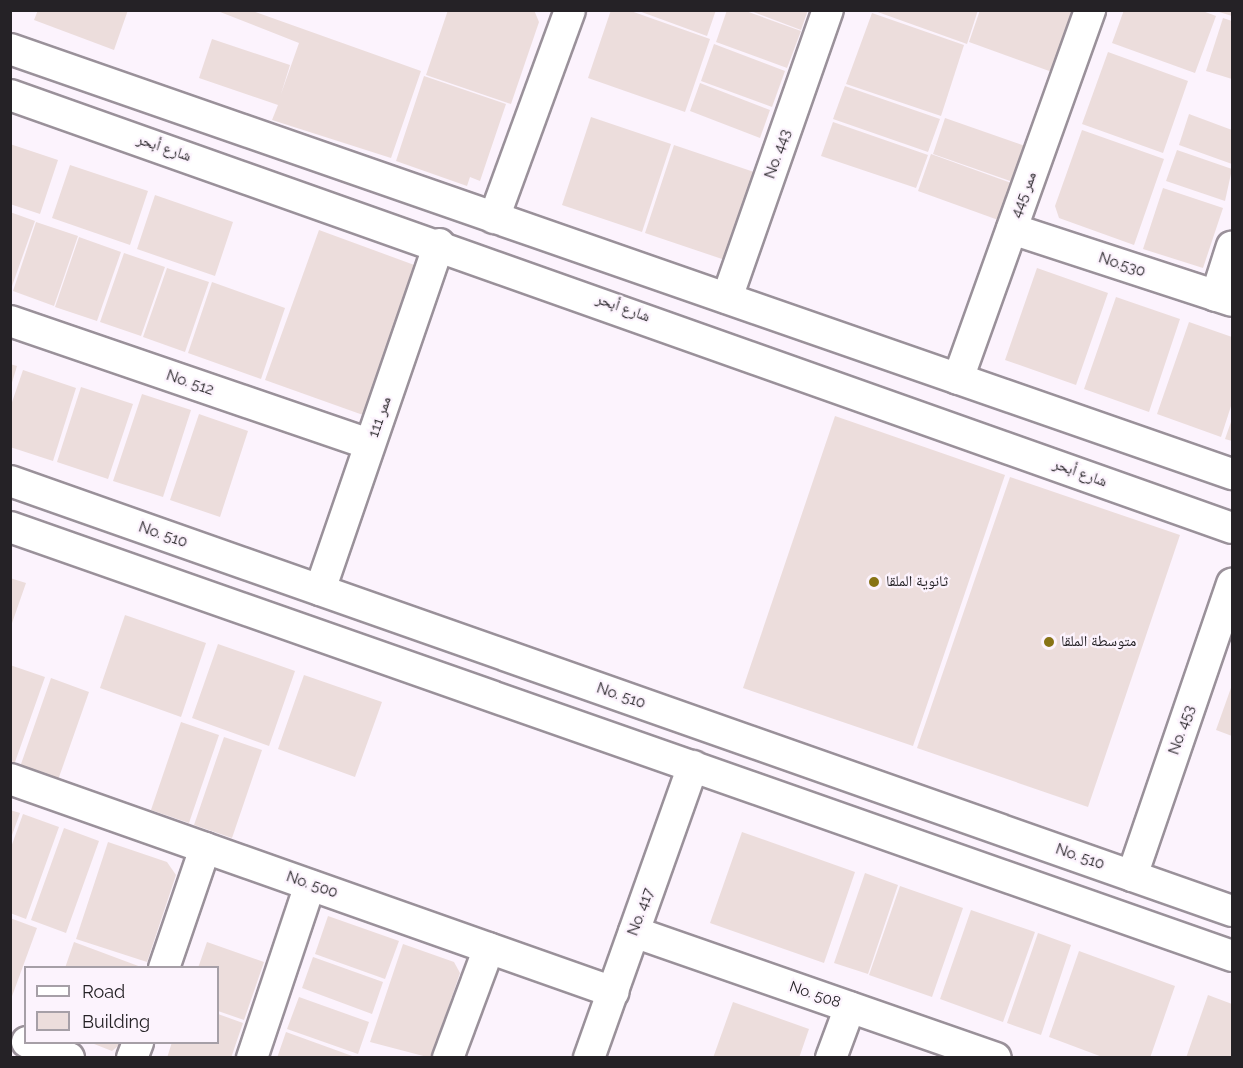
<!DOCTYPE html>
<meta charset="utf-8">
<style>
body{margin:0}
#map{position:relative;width:1243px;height:1068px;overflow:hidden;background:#fcf3fd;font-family:Raleway,"Noto Naskh Arabic",sans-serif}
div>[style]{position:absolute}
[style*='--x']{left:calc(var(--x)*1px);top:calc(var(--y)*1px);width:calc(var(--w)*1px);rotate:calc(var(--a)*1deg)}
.building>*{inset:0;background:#ecdddc}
.roads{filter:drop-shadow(2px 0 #9a919a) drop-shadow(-2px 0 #9a919a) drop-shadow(0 2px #9a919a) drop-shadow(0 -2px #9a919a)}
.minor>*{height:30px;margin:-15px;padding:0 15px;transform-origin:15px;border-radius:15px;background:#fff}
.dots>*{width:16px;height:16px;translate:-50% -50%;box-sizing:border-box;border:3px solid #fcf3fd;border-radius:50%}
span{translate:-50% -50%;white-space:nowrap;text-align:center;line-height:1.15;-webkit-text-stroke:4.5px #fcf3fd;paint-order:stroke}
.street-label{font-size:15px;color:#252226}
.poi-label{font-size:15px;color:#252226}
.left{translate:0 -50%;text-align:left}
.frame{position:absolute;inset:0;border:12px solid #252226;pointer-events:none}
.legend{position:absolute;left:24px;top:966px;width:195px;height:78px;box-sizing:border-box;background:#fcf3fd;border:2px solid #a69fa7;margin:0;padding:8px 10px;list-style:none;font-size:18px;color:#252226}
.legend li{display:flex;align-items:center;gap:12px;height:30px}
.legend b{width:30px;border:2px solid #a69fa7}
</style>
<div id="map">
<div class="building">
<i style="clip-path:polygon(38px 10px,128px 10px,114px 50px,34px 20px)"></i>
<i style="clip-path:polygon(215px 10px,250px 10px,421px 71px,391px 158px,272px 120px,278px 105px,199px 78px,212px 39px,290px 65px,281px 94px,299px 43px)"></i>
<i style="clip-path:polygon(448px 10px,534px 10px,539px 22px,511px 104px,426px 75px)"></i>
<i style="clip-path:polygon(611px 10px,628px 10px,710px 39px,685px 112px,588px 78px)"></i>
<i style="clip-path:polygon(636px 10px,716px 10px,707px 36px)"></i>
<i style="clip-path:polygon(727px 10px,743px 10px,801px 31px,787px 68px,716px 42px)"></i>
<i style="clip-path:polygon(748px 10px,808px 10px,801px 30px)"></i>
<i style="clip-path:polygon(872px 10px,978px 10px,967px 44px)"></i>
<i style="clip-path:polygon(980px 10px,1074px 10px,1052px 72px,969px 42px)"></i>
<i style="clip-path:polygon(1124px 10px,1200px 10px,1216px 16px,1195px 73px,1112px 43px)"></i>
<i style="clip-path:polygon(1216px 10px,1232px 10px,1232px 16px,1216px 11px)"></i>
<i style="clip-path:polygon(872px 13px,964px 45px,941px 116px,846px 84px)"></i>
<i style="clip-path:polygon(1223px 18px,1232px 21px,1232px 79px,1206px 71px)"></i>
<i style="clip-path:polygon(714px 44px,785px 71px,772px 107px,701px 81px)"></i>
<i style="clip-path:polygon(1108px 52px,1188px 81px,1163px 153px,1082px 124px)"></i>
<i style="clip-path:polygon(424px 76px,506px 104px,480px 181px,470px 177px,467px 186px,396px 161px)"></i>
<i style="clip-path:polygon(700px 83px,770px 110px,760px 138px,690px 111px)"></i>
<i style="clip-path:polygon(845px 86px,940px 119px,928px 152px,833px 119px)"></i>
<i style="clip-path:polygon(1189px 114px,1232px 130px,1232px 164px,1179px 145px)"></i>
<i style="clip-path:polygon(591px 117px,671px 144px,642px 232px,562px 205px)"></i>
<i style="clip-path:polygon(945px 118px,1025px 146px,1013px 182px,933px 154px)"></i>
<i style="clip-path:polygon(833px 122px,928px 155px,916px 188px,821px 156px)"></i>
<i style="clip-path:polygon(1082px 130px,1164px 159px,1134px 245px,1059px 218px,1055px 206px)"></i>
<i style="clip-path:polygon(10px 144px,58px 160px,40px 214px,10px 204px)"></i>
<i style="clip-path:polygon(674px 145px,754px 172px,725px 260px,645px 233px)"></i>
<i style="clip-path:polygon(1177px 150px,1232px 169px,1225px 201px,1166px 181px)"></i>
<i style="clip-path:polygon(931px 154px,1014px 184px,1001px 221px,918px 191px)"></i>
<i style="clip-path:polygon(70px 165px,148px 191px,130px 245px,52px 218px)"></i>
<i style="clip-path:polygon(1163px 188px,1223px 208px,1203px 268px,1143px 249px)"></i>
<i style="clip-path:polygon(155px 195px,233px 222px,215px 276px,137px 249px)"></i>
<i style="clip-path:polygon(10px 212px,35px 221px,11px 289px,10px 289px)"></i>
<i style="clip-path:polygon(36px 222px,78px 236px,54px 306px,13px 291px)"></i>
<i style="clip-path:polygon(319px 230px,417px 266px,363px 415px,265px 380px)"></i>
<i style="clip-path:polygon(79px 237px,121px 252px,97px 321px,55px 307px)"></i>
<i style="clip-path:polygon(124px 253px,165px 267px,141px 336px,100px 322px)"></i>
<i style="clip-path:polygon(167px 268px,209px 282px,185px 352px,143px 337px)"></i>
<i style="clip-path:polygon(1037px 268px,1108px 293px,1076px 385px,1005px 360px)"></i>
<i style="clip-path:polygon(212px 282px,285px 308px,261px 379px,188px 353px)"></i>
<i style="clip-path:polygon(1116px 297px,1180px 319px,1149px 412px,1084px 389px)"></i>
<i style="clip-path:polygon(1189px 322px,1232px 337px,1232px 403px,1221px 437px,1157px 414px)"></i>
<i style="clip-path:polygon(10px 364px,17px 366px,11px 386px,10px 386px)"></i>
<i style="clip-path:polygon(23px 370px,76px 388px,53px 461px,10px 447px,10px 408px)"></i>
<i style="clip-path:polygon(81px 387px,133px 404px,108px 479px,57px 462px)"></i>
<i style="clip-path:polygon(142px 394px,191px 410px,163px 497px,113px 481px)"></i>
<i style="clip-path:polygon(199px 414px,248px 431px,220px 517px,170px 500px)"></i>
<i style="clip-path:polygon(835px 416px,1005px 475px,913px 746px,743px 688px)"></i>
<i style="clip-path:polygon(1232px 419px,1232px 441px,1225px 439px)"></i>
<i style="clip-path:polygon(1010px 477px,1180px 535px,1088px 807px,917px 748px)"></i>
<i style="clip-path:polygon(10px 578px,26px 583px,11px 626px,10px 626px)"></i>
<i style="clip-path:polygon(125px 615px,206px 643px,181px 717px,100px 688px)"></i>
<i style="clip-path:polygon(218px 644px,295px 671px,269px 746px,192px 718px)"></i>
<i style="clip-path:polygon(10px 665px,45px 677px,14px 765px,10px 764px)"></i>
<i style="clip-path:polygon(304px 675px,382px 702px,355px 777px,278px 749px)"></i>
<i style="clip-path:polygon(51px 678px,89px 692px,58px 780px,20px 767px)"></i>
<i style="clip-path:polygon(1232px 685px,1232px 736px,1216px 730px)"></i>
<i style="clip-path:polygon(181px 722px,219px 735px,189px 823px,151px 810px)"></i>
<i style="clip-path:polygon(224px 737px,262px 750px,232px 838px,194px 825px)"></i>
<i style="clip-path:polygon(10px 810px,20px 813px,11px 838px,10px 838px)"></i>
<i style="clip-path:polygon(23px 814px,59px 827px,26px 919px,10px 913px,10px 850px)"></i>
<i style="clip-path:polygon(64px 828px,99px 841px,66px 933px,31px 920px)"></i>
<i style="clip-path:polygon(742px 832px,855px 872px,824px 963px,710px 923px)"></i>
<i style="clip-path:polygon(108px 842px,167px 862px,176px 875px,147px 962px,76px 939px)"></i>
<i style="clip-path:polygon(865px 873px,898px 885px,868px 974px,834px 963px)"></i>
<i style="clip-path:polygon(900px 886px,963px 908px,932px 997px,869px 975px)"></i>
<i style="clip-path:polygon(971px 910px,1035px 932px,1003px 1022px,940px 999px)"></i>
<i style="clip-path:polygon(328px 916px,399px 941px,385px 979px,315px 954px)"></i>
<i style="clip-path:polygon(10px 918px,37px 928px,11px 999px,10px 999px)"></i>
<i style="clip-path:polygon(1038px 933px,1071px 945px,1041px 1035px,1007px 1023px)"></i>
<i style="clip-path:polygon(74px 942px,141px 967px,141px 968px,65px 968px)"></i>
<i style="clip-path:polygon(207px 942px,264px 962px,244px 1020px,218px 1011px,218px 968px,198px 968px)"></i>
<i style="clip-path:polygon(403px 944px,454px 962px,460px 973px,431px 1058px,370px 1042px)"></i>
<i style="clip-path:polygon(1079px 951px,1175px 986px,1150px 1058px,1105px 1058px,1049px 1037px)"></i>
<i style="clip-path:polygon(313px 957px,383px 982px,372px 1014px,302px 988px)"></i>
<i style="clip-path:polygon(1208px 995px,1232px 1004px,1232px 1058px,1186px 1058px)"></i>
<i style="clip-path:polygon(299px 997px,369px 1022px,358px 1054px,287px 1029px)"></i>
<i style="clip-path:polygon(733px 1002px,809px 1029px,799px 1058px,713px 1058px)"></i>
<i style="clip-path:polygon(218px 1014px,243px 1023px,231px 1058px,167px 1058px,172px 1042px,218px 1042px)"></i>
<i style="clip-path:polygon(286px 1032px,355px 1057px,355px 1058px,277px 1058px)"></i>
<i style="clip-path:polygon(89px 1042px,123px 1042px,112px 1051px)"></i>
</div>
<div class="roads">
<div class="minor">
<i style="--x:10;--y:49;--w:1294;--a:19.18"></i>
<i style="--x:10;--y:95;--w:1296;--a:19.51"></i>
<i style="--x:494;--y:218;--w:221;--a:-69.9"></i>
<i style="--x:1012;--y:229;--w:231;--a:18.1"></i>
<i style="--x:1216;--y:296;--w:52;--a:-72.3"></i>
<i style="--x:727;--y:298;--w:305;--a:-70.7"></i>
<i style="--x:10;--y:321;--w:380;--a:18.9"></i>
<i style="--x:958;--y:379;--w:392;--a:-70.3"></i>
<i style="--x:10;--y:481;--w:1295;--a:19.39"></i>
<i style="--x:10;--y:527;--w:1295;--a:19.34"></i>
<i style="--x:320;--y:590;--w:366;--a:-71"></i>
<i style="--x:10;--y:779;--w:640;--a:19.45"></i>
<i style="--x:1132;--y:876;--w:309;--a:-71.1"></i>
<i style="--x:634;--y:932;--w:383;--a:19.2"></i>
<i style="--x:164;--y:968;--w:127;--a:-71.1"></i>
<i style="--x:27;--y:1042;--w:45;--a:20.9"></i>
<i style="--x:132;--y:1058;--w:17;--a:-69"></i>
<i style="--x:252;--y:1058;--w:182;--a:-71.5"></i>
<i style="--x:448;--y:1058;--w:117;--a:-69.6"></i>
<i style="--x:589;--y:1058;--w:310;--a:-70.4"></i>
<i style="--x:831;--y:1058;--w:54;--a:-69.6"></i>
</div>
</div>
<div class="dots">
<i style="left:874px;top:582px;background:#877315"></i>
<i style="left:1049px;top:642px;background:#877315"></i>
</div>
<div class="street-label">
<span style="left:164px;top:148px;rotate:19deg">شارع أبحر</span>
<span style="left:778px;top:154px;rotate:-71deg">No. 443</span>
<span style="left:1024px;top:195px;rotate:-70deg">ممر 445</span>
<span style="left:1122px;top:265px;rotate:18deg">No.530</span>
<span style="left:623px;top:308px;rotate:20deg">شارع أبحر</span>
<span style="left:190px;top:383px;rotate:19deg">No. 512</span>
<span style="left:380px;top:417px;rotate:-71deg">ممر 111</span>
<span style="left:1080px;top:473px;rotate:20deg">شارع أبحر</span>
<span style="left:163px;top:535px;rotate:19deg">No. 510</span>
<span style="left:621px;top:696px;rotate:19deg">No. 510</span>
<span style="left:1182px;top:730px;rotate:-71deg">No. 453</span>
<span style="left:1080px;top:857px;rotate:19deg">No. 510</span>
<span style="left:312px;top:885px;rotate:19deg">No. 500</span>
<span style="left:641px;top:912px;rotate:-70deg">No. 417</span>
<span style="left:815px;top:995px;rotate:19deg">No. 508</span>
</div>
<div class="poi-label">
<span class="left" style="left:886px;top:582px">ثانوية الملقا</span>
<span class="left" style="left:1061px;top:642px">متوسطة الملقا</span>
</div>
<div class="frame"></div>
<ul class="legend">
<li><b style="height:8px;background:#fff"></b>Road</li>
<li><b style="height:16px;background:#ecdddc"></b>Building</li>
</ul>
</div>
